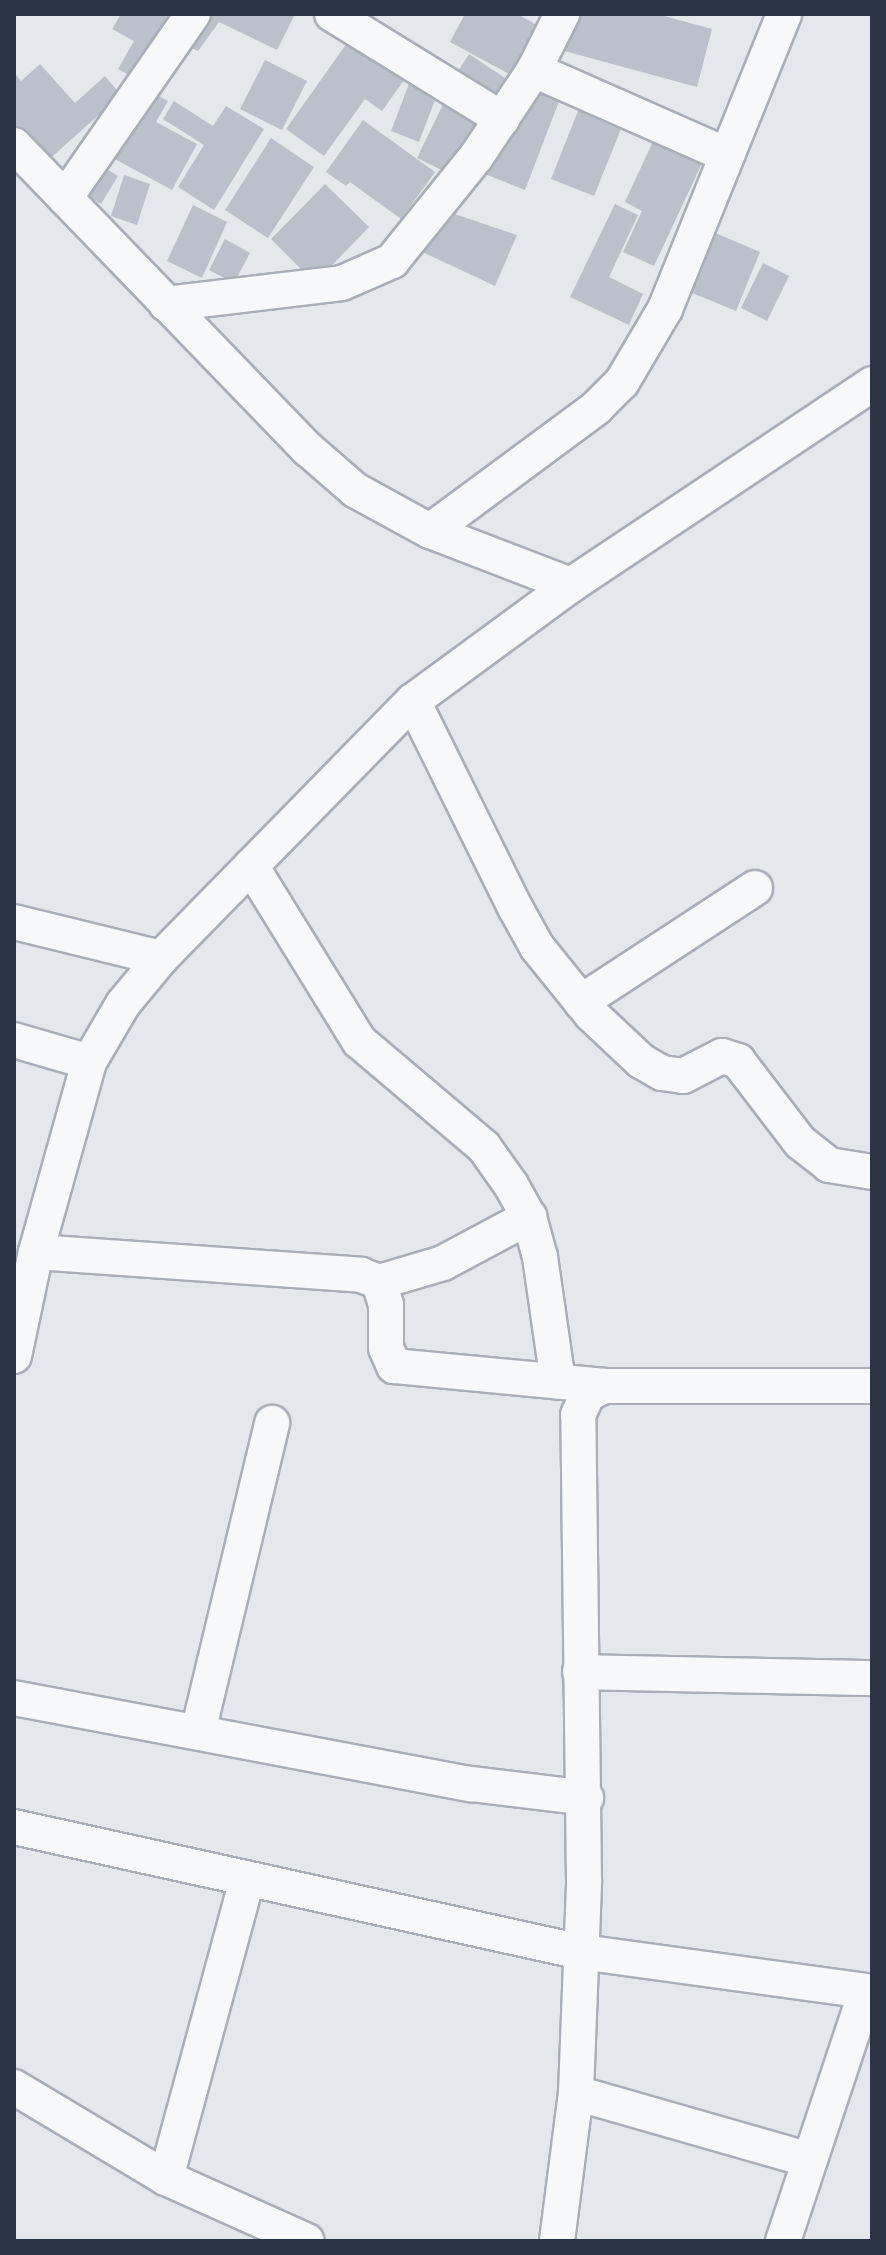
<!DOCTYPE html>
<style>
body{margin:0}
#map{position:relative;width:886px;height:2255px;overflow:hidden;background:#e4e7ec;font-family:Overpass,sans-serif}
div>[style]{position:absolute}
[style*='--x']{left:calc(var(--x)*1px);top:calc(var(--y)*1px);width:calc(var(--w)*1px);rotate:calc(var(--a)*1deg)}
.building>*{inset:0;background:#bbc0ca}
.roads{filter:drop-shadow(2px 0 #a9aeb7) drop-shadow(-2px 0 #a9aeb7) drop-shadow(0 2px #a9aeb7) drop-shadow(0 -2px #a9aeb7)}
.minor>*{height:34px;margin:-17px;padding:0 17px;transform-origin:17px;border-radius:17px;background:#f7f8fa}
span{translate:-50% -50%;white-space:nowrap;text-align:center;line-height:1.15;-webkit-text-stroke:6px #f4f6f9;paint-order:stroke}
.frame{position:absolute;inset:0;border:16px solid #2b3445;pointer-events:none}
</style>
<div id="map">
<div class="building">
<i style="clip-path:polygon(121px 14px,168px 14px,135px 78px,118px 69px,134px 41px,112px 29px)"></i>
<i style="clip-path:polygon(189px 14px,295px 14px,277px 50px,219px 22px,198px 51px,176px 41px)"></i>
<i style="clip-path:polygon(465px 14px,517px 14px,539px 26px,513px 76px,450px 42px)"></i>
<i style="clip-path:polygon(566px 14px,657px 14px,712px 29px,697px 87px,557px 49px)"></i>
<i style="clip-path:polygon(357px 29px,412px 69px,382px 111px,365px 99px,324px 156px,286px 129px)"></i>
<i style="clip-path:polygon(469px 54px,505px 78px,491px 100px,455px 76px)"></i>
<i style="clip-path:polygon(265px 60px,307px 81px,282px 130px,240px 109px)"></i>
<i style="clip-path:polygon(40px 64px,75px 103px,105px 76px,121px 95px,45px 163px,14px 128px,14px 72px,21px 81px)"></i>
<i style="clip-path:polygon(415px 68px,443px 79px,419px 142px,391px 131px)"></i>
<i style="clip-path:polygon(518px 74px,563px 91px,525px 190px,480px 172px)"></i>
<i style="clip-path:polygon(138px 85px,168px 101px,156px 122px,197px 144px,172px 190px,102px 152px)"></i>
<i style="clip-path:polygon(448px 94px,483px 112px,452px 175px,417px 158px)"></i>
<i style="clip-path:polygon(174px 101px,213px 126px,226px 106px,264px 129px,214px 210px,178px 187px,204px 145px,163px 119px)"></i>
<i style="clip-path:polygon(582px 101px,625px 119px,594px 196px,551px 179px)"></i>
<i style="clip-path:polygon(363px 120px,435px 172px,401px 219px,350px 182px,346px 186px,326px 172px)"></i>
<i style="clip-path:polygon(271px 138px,314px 167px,268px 238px,225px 210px)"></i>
<i style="clip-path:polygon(654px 139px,703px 161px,654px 266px,623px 252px,642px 211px,625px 202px)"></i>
<i style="clip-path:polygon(88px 157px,118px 176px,101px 204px,71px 185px)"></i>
<i style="clip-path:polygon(124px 175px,150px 184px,137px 225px,111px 216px)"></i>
<i style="clip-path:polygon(325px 184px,369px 227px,315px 283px,271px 239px)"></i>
<i style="clip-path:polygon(615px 204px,638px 215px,609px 277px,643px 294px,629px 325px,570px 297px)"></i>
<i style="clip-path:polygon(193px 205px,227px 222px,202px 278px,167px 261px)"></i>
<i style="clip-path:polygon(434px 207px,517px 235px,495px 286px,416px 249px)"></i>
<i style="clip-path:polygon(699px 226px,760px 252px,736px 311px,675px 286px)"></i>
<i style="clip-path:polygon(225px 239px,250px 253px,234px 283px,209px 270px)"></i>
<i style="clip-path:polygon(763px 263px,789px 276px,767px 321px,741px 308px)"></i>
</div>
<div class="roads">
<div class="minor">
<i style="--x:332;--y:14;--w:200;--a:31.7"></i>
<i style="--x:534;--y:70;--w:211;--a:23.8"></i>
<i style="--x:14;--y:145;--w:424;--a:46"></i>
<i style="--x:309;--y:450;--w:61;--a:41"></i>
<i style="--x:355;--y:490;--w:85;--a:28.7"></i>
<i style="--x:430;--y:531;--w:151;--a:21"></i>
<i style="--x:65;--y:198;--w:224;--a:-55.2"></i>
<i style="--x:166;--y:304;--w:177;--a:-6.8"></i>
<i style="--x:342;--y:283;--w:55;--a:-23.7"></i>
<i style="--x:392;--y:261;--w:134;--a:-51.1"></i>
<i style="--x:476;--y:157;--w:105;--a:-56.3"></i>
<i style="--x:534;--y:70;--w:63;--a:-63.4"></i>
<i style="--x:430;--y:531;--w:207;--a:-36.5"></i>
<i style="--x:596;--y:408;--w:37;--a:-45"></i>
<i style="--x:622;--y:382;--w:85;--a:-59.5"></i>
<i style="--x:665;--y:309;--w:318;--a:-68"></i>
<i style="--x:413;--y:701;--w:232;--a:63.7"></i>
<i style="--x:516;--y:909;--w:43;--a:61.1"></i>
<i style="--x:537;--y:947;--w:86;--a:51.1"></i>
<i style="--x:591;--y:1014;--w:69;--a:43.2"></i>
<i style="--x:641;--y:1061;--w:24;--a:30"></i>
<i style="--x:662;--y:1073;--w:21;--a:8"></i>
<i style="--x:683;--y:1076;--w:44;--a:-27.1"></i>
<i style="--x:722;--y:1056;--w:17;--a:17"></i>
<i style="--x:738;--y:1061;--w:102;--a:52.6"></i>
<i style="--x:800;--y:1142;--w:37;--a:38"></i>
<i style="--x:829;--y:1165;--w:44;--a:9.2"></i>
<i style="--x:251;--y:866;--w:206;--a:58.3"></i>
<i style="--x:359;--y:1041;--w:164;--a:40.3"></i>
<i style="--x:484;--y:1147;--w:47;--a:54.6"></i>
<i style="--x:511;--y:1185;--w:37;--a:61"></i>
<i style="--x:529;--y:1217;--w:41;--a:74.6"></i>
<i style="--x:540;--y:1257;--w:126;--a:81.8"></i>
<i style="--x:14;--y:922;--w:151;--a:13.8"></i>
<i style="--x:581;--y:1002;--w:208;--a:-33.2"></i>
<i style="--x:14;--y:1040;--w:78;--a:16.3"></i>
<i style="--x:36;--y:1252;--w:326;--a:4"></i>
<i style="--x:361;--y:1275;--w:19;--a:21"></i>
<i style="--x:379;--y:1282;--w:24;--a:73"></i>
<i style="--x:386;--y:1305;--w:43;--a:90"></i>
<i style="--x:386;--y:1348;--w:20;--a:66"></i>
<i style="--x:394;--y:1366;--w:211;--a:5.4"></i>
<i style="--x:379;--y:1282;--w:67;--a:-16.5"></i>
<i style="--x:443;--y:1263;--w:98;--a:-28.1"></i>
<i style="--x:14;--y:1356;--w:106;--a:-78.1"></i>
<i style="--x:36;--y:1252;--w:197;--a:-74.4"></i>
<i style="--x:89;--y:1062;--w:67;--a:-59.6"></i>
<i style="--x:123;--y:1004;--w:60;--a:-50.4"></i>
<i style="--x:161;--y:958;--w:360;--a:-45.6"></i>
<i style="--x:413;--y:701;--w:196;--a:-36.3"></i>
<i style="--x:571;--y:585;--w:362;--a:-33.7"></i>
<i style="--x:580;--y:1672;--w:292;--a:1.2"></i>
<i style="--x:14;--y:1698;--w:465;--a:10.7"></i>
<i style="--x:471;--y:1784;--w:116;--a:6.9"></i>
<i style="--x:198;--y:1732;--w:318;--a:-76.5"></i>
<i style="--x:14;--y:1827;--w:581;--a:12.43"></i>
<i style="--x:581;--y:1952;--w:294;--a:7.8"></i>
<i style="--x:14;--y:2087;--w:177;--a:30.9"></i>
<i style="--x:166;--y:2178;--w:154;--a:24.1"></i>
<i style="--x:576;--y:2093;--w:243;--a:16"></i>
<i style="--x:166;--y:2178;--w:310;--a:-74.8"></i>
<i style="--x:557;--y:2241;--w:149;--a:-82.7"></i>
<i style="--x:576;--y:2093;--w:213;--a:-87.8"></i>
<i style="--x:584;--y:1880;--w:465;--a:-90.7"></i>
<i style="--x:578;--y:1415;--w:23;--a:-65"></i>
<i style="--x:588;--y:1394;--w:18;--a:-27"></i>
<i style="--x:604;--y:1386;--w:268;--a:0"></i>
<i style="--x:783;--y:2241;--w:262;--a:-71.6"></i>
</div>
</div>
<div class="frame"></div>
</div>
